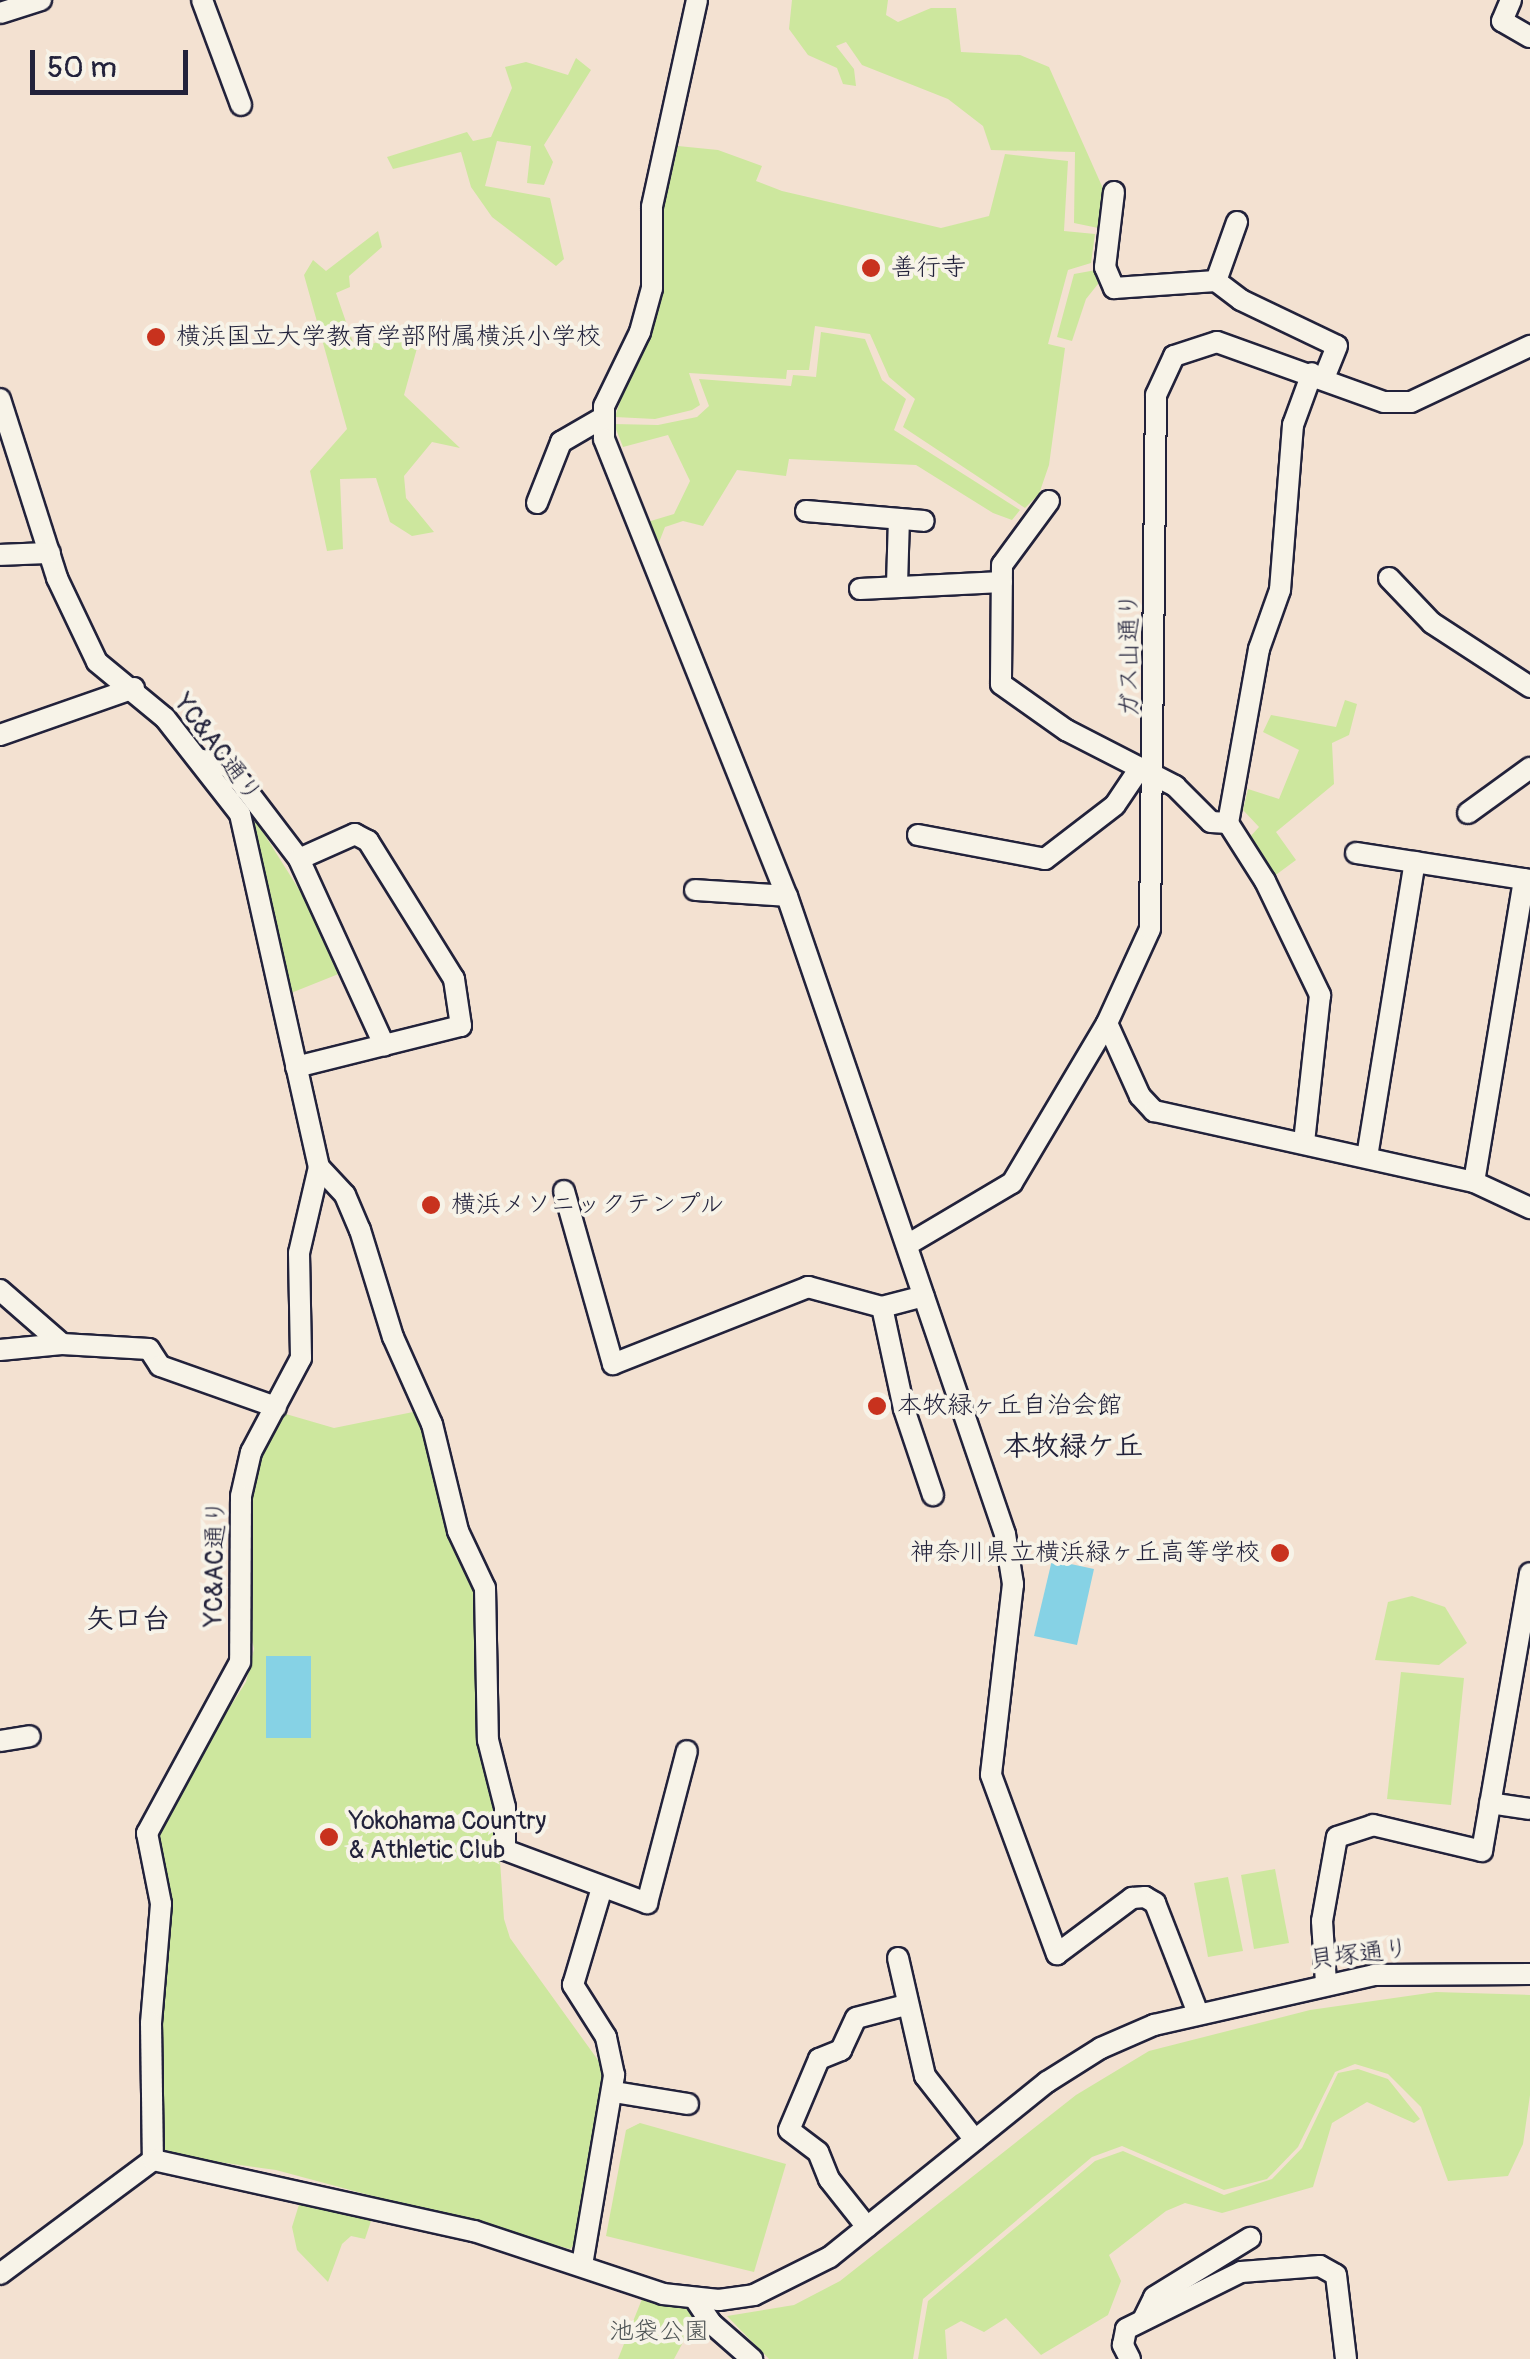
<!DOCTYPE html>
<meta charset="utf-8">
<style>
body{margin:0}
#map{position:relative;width:1530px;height:2359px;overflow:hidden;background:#f3e1d1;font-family:Pangolin,"Klee One",sans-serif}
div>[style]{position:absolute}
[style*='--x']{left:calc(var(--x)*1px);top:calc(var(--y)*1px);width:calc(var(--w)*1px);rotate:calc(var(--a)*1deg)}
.green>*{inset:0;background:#cde79e}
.water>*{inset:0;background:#86d2e5}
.roads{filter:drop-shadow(2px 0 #22223b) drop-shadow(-2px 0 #22223b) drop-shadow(0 2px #22223b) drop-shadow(0 -2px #22223b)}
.minor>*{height:20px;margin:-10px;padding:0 10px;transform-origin:10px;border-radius:10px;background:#f7f3e8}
.dots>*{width:28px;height:28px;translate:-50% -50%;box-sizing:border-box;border:5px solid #f7f3e8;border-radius:50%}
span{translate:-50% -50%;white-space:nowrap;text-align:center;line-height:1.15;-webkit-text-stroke:8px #f7f3e8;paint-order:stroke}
.poi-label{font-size:25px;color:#22223b}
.left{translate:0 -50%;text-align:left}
.right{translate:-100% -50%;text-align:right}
.street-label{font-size:25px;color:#22223b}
.park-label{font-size:25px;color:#4d5354}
.neighbourhood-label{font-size:28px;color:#22223b;font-weight:700}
.scale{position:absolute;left:30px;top:50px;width:158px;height:45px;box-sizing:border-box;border:5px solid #22223b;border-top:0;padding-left:12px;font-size:30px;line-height:35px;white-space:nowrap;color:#22223b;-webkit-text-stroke:8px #f7f3e8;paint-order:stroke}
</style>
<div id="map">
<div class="green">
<i style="clip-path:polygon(792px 0,888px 0,886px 15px,898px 22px,931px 8px,956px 8px,961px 52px,1020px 55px,1049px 67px,1105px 193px,1103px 229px,1074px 223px,1075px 152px,991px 150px,983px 126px,948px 99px,862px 65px,846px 42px,836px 46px,854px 69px,856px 86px,843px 84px,837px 68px,808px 55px,789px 29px)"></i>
<i style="clip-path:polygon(576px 58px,591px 70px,544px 145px,553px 162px,544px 185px,527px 183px,531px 146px,497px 141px,485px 186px,550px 198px,564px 259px,556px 266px,492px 217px,471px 187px,461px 152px,393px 169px,387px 157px,467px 132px,473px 141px,491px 137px,512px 88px,505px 67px,526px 62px,568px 75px)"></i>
<i style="clip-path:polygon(678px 146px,718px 150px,762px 166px,756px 181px,782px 191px,941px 228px,989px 216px,1005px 154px,1068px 161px,1064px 231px,1095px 234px,1091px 263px,1068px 270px,1048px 344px,1065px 348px,1049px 465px,1039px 494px,1025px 508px,903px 427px,915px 399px,889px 377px,870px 334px,815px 326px,809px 370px,787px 370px,786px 379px,689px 373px,700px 405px,692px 410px,655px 419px,615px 417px,663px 269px,661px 218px)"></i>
<i style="clip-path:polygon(378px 231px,382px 247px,349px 276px,350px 287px,336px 293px,355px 348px,379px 342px,377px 328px,386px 323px,419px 341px,404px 395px,460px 448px,432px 442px,404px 476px,406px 498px,434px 532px,412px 536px,390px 522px,376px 478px,340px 479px,343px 549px,327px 551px,310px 471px,347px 429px,304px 275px,313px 260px,326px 271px)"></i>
<i style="clip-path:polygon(1096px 270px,1102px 279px,1086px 299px,1072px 341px,1057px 337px,1074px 274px)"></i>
<i style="clip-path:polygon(821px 332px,865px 339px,882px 380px,906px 399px,894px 430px,1020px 510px,1012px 520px,993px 513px,916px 465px,789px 459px,786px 476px,737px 470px,703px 526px,683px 521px,665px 527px,656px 550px,644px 523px,674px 514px,690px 481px,668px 435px,623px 447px,614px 424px,658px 425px,697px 417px,709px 406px,699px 379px,791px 386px,793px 375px,816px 377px)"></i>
<i style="clip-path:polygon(1345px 700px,1357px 704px,1349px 735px,1332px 743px,1334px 784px,1276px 832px,1296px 860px,1273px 877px,1249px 838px,1259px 827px,1243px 810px,1248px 789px,1279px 799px,1299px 750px,1263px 732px,1271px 715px,1336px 727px)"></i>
<i style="clip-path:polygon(241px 797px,310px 907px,341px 973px,286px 995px)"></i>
<i style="clip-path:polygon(418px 1411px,450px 1533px,482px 1600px,504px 1919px,510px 1938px,608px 2074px,581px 2236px,570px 2249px,276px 2170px,168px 2155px,160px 2145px,157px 1820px,246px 1682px,254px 1649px,248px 1621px,249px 1486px,256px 1460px,279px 1412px,334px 1428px)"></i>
<i style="clip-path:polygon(1412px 1596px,1445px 1607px,1467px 1643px,1439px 1665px,1375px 1660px,1388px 1602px)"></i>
<i style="clip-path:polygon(1401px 1672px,1464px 1678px,1451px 1805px,1387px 1799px)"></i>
<i style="clip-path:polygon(1275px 1869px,1289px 1943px,1254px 1949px,1241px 1875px)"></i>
<i style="clip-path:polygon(1228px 1877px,1243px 1951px,1208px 1957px,1194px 1883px)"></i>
<i style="clip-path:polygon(1436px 1992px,1530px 1995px,1530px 2095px,1523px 2144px,1508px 2176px,1448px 2181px,1421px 2107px,1388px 2074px,1355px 2064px,1335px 2072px,1298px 2147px,1267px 2179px,1224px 2190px,1122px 2146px,1092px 2157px,923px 2299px,913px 2359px,769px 2359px,727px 2316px,794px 2305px,840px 2281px,1076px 2095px,1149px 2051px,1310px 2010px)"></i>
<i style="clip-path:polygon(1358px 2069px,1388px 2079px,1420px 2119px,1414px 2123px,1367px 2102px,1332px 2123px,1313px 2187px,1222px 2213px,1185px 2203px,1166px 2211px,1109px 2255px,1121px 2281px,1108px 2315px,1041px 2355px,1006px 2318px,984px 2332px,961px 2321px,945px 2330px,947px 2359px,918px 2359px,928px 2301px,1095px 2161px,1123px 2151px,1224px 2195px,1272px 2179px,1302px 2148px,1338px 2073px)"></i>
<i style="clip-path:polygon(640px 2123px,786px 2164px,754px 2272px,606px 2236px,626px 2130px)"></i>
<i style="clip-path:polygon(302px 2195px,372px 2218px,365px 2239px,351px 2236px,342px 2244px,328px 2282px,297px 2250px,292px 2227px)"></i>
<i style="clip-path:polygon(642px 2299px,692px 2307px,695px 2320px,674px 2359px,618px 2359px)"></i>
</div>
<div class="water">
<i style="clip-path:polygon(1052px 1560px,1094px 1569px,1077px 1645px,1034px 1636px)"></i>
<i style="clip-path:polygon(266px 1656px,311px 1656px,311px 1738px,266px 1738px)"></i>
</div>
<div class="roads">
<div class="minor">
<i style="--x:202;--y:0;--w:112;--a:69.6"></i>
<i style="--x:697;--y:0;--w:212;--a:102.3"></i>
<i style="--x:652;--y:207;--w:81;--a:90"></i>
<i style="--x:652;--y:288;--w:46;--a:105.3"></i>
<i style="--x:640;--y:332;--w:82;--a:115.9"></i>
<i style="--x:604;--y:406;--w:33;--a:90"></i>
<i style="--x:604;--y:439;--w:492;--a:68.2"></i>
<i style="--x:787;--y:896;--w:674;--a:71.14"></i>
<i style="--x:1005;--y:1534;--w:51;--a:80.9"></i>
<i style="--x:1013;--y:1584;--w:192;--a:96.6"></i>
<i style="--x:991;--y:1775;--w:191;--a:69.8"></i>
<i style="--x:1057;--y:1954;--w:94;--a:-36.7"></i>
<i style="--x:1132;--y:1898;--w:13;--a:-4"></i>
<i style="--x:1145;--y:1897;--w:12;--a:31"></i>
<i style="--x:1155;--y:1903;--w:116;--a:68.7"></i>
<i style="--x:1511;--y:0;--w:23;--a:113"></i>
<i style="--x:1502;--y:21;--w:32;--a:30"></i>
<i style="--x:0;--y:13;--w:43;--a:-17.6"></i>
<i style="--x:1114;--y:192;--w:76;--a:96.8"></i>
<i style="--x:1105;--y:267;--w:23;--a:67"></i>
<i style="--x:1114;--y:288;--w:102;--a:-3.9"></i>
<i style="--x:1237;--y:222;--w:63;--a:109.6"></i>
<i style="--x:1216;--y:281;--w:31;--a:37"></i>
<i style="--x:1241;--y:300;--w:106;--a:25.6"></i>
<i style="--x:1337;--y:346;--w:35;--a:112"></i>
<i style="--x:0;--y:399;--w:188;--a:72.3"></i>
<i style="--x:57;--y:578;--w:93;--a:64.5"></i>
<i style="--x:97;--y:662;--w:88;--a:39.5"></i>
<i style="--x:165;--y:718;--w:122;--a:52"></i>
<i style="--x:240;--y:814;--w:362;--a:77.4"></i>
<i style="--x:319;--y:1167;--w:88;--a:103.1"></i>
<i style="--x:299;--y:1253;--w:105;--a:88.9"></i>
<i style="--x:301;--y:1358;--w:106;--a:118"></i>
<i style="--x:251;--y:1452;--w:45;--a:102.8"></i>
<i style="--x:241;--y:1496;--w:166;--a:90.3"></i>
<i style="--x:240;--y:1662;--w:195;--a:118.5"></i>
<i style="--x:147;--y:1833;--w:72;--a:78.8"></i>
<i style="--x:161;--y:1904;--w:119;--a:94.8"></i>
<i style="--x:151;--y:2023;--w:137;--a:89.2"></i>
<i style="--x:1049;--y:501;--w:79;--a:126.3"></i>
<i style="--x:1002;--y:565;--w:119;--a:90.5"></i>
<i style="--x:1001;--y:684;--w:80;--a:35.3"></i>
<i style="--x:1066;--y:730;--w:123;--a:27.2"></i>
<i style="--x:1175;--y:786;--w:51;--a:45"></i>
<i style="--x:1211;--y:822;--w:17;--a:3"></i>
<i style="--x:1228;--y:823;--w:177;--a:-79.9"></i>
<i style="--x:1259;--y:649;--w:63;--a:-70.4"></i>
<i style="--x:1280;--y:590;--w:166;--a:-85.5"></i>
<i style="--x:1293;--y:425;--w:55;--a:-69.9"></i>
<i style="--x:537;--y:503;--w:66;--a:-68.5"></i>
<i style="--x:561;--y:442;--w:48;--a:-30.3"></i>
<i style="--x:806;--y:511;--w:118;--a:4.8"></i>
<i style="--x:0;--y:555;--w:50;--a:-2.3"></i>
<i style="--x:1389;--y:578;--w:62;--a:46.3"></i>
<i style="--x:1432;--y:623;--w:117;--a:33.1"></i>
<i style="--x:897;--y:585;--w:66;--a:-88.3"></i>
<i style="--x:860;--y:589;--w:142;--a:-2.8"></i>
<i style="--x:0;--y:735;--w:142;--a:-19.3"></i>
<i style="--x:198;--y:759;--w:32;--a:14"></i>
<i style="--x:229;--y:767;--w:116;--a:52.7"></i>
<i style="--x:299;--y:859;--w:205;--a:65.4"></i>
<i style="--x:1468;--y:813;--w:77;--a:-36"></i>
<i style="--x:1228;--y:823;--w:69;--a:57.5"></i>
<i style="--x:1265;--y:881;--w:127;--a:64.2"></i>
<i style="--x:1320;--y:995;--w:148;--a:96.2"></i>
<i style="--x:918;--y:835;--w:129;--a:10.7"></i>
<i style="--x:1045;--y:859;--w:88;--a:-37.6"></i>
<i style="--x:1115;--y:805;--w:45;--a:-56"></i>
<i style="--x:1356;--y:853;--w:176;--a:8.8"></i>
<i style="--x:695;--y:890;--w:92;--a:3.7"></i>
<i style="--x:1107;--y:1023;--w:80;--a:65.7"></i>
<i style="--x:1140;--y:1096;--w:21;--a:47"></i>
<i style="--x:1154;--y:1111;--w:328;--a:12.5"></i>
<i style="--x:1474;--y:1182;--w:62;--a:24.9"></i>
<i style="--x:296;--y:1067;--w:170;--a:-14"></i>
<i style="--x:461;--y:1026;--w:48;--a:-98.5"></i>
<i style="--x:454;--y:979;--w:163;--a:-121.9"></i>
<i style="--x:368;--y:841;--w:15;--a:-152"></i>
<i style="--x:355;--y:834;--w:61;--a:155.9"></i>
<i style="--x:1367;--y:1157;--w:299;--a:-80.8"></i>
<i style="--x:319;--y:1167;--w:38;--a:47"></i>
<i style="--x:345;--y:1195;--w:38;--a:67"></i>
<i style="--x:360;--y:1230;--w:112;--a:72.9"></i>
<i style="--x:393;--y:1337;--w:95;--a:65.9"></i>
<i style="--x:432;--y:1424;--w:110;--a:76.3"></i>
<i style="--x:458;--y:1531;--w:63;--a:64.7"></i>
<i style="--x:485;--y:1588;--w:152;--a:88.9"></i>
<i style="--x:488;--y:1740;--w:69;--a:75.8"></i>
<i style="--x:505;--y:1807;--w:43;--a:90"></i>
<i style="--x:505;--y:1850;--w:152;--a:20.5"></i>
<i style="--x:647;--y:1903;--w:157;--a:-75.3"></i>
<i style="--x:1474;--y:1182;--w:307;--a:-80.6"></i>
<i style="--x:564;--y:1191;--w:180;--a:74.2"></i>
<i style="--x:613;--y:1364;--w:210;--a:-21.5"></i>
<i style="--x:808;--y:1287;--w:77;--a:15.1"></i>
<i style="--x:882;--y:1307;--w:43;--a:-14.7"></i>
<i style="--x:907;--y:1245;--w:122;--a:-30.6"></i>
<i style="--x:1012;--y:1183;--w:186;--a:-59.3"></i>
<i style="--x:1107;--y:1023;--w:103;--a:-65.4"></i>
<i style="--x:1150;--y:929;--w:534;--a:-89.36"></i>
<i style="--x:1156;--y:395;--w:43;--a:-65.2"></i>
<i style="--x:1174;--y:356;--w:45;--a:-18"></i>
<i style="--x:1217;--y:342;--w:177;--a:19.8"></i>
<i style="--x:1384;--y:402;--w:27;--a:0"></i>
<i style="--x:1411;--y:402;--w:132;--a:-25.2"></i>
<i style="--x:0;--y:1290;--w:82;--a:41.1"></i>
<i style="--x:62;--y:1344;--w:87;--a:3.3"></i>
<i style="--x:149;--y:1349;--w:20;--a:57"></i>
<i style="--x:160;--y:1366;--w:123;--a:19.5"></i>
<i style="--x:882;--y:1307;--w:104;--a:77.8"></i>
<i style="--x:904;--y:1409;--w:91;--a:71.4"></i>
<i style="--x:0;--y:1350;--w:62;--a:-5.5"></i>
<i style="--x:0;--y:1741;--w:30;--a:-9"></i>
<i style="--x:1490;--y:1803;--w:40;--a:8.5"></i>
<i style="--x:898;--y:1958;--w:121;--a:77.1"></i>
<i style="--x:925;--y:2076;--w:81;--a:52"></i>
<i style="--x:1326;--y:1983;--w:62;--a:-93.7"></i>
<i style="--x:1322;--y:1921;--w:85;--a:-79.9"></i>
<i style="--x:1337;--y:1837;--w:38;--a:-18"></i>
<i style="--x:1373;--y:1825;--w:112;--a:13.4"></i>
<i style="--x:1482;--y:1851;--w:282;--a:-80.2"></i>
<i style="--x:614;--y:2092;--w:75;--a:9.2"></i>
<i style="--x:867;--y:2227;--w:61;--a:-128.4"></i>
<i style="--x:829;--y:2179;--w:29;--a:-112"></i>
<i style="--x:818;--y:2152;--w:36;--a:-143"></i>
<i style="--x:789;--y:2130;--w:77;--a:-67.1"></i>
<i style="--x:819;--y:2059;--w:24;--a:-22"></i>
<i style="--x:841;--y:2050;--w:35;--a:-65"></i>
<i style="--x:856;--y:2018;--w:52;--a:-14.6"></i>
<i style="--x:582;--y:2265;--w:193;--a:-80.4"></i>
<i style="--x:614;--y:2075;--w:39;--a:-102"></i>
<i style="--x:606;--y:2037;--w:62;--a:-122.4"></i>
<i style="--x:573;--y:1985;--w:101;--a:-73.4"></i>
<i style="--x:0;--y:2274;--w:191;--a:-36.7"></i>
<i style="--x:153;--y:2160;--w:329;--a:12.5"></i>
<i style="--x:474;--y:2231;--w:199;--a:18.4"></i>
<i style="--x:663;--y:2294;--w:56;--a:6.1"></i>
<i style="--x:719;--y:2300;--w:35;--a:-8"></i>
<i style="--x:754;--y:2295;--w:85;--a:-26.6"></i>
<i style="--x:830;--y:2257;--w:279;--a:-38.9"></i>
<i style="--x:1047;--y:2082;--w:64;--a:-32.2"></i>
<i style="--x:1101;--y:2048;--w:58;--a:-23.5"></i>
<i style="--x:1154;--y:2025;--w:226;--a:-12.8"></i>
<i style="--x:1374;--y:1975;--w:156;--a:-0.4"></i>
<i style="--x:695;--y:2299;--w:29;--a:56"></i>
<i style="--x:711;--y:2323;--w:55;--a:41.3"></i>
<i style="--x:1143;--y:2320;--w:25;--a:-64"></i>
<i style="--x:1154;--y:2297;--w:113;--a:-31.6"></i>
<i style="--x:1130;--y:2359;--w:16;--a:-117"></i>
<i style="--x:1123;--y:2345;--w:16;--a:-79"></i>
<i style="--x:1126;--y:2329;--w:128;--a:-26.4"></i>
<i style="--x:1241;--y:2272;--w:79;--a:-4.3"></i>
<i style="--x:1320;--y:2266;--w:18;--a:29"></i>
<i style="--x:1336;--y:2275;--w:85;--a:83.2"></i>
</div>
</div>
<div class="dots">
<i style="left:871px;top:268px;background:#c8321e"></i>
<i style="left:156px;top:337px;background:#c8321e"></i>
<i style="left:431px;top:1205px;background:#c8321e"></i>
<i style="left:877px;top:1406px;background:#c8321e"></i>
<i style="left:1280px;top:1553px;background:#c8321e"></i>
<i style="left:329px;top:1837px;background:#c8321e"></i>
</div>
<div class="poi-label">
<span class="left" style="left:891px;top:268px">善行寺</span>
<span class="left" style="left:176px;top:337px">横浜国立大学教育学部附属横浜小学校</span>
<span class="left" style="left:451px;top:1205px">横浜メソニックテンプル</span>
<span class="left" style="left:897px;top:1406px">本牧緑ヶ丘自治会館</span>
<span class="right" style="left:1260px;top:1553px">神奈川県立横浜緑ヶ丘高等学校</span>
<span class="left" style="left:349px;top:1837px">Yokohama Country<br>&amp; Athletic Club</span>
</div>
<div class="street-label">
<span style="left:1130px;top:655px;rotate:-90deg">ガス山通り</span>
<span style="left:217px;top:749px;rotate:53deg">YC&amp;AC通り</span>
<span style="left:216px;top:1563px;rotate:-89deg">YC&amp;AC通り</span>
<span style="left:1359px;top:1955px;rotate:-7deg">貝塚通り</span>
</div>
<div class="park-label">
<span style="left:659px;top:2332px">池袋公園</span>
</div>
<div class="neighbourhood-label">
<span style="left:1073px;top:1447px">本牧緑ケ丘</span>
<span style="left:128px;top:1620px">矢口台</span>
</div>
<div class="scale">50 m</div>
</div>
